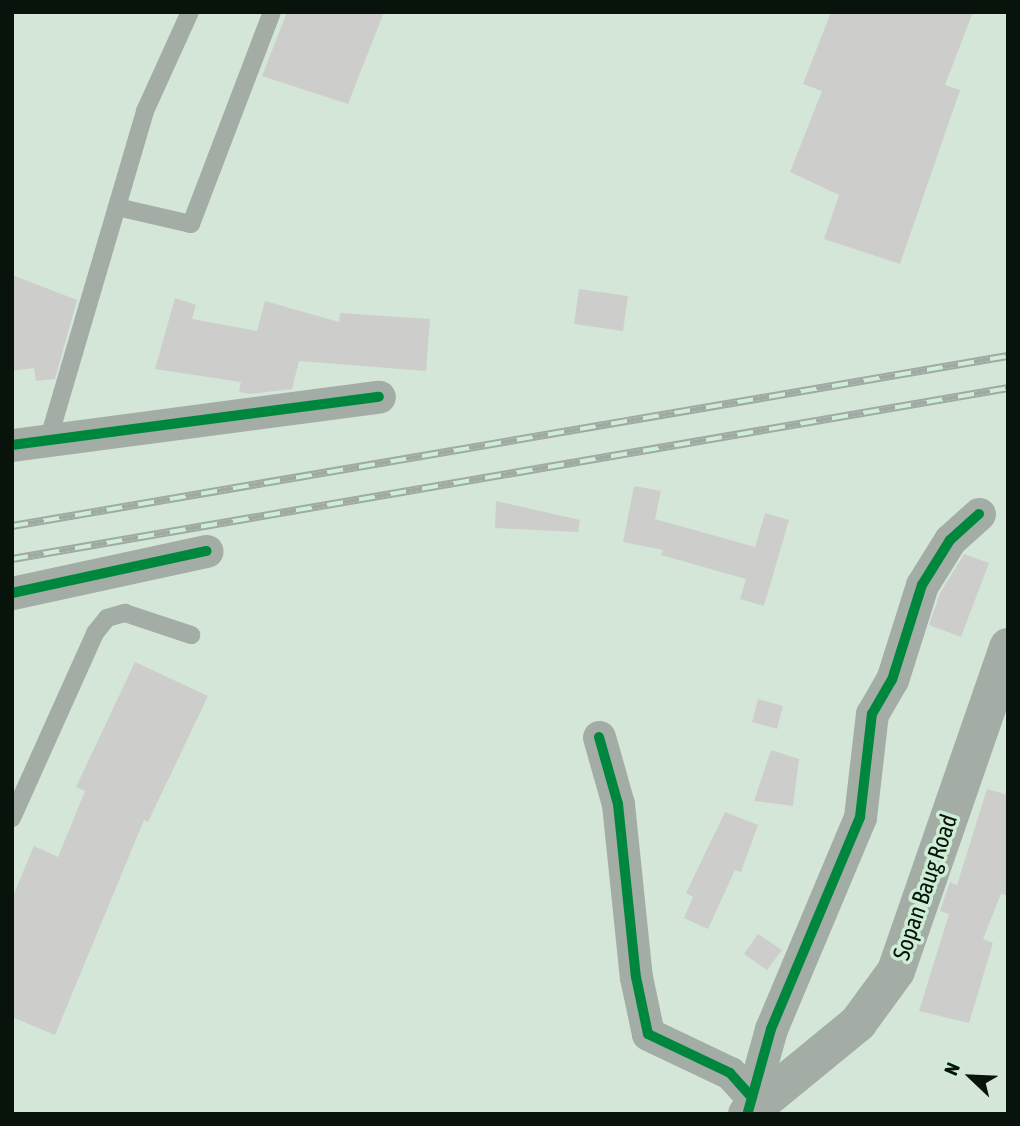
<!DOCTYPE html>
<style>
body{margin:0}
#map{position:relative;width:1020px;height:1126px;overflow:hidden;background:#d4e6d8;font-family:"Asap Condensed",sans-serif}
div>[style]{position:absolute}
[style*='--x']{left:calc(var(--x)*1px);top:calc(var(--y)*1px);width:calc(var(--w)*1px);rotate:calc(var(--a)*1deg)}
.building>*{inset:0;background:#cdcecb}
.service>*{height:18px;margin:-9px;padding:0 9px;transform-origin:9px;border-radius:9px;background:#a3aca5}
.minor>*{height:33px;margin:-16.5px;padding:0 16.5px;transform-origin:16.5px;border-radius:16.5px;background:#a3aca5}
.tertiary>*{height:38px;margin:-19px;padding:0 19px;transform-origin:19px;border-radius:19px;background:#a3aca5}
.rail>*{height:8px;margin-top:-4px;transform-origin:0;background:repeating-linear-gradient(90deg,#cdedd5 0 16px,#9faaa2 0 32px);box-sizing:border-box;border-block:2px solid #9faaa2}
.cycleway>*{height:10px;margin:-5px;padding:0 5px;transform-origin:5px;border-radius:5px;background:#00873e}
span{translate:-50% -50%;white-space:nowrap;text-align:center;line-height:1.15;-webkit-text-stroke:7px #cdedd5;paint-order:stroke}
.street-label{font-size:24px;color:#08130c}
.frame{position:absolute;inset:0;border:14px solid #08130c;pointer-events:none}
.north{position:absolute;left:936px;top:1042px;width:70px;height:70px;-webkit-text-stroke:5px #cdedd5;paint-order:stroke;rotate:293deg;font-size:19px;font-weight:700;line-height:28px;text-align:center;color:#08130c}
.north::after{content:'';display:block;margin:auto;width:24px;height:32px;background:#08130c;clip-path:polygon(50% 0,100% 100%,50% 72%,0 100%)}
</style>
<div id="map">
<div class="building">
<i style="clip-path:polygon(287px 12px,384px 12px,348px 104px,262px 76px)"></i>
<i style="clip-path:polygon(831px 12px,973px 12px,945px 85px,960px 90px,900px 264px,824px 239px,839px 195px,790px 172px,822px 91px,803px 84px)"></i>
<i style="clip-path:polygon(12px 275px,77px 300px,55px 379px,36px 381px,34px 368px,12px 371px)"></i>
<i style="clip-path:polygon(579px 289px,628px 296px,623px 331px,574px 324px)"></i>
<i style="clip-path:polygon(175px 298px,196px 305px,192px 319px,257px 331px,265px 301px,339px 322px,340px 313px,430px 319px,426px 371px,299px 361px,292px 389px,250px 394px,239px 392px,241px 382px,155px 369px)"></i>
<i style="clip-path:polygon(634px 486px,661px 491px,655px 519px,755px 547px,765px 513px,789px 520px,764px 606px,740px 599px,746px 579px,661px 555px,663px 550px,623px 542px)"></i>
<i style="clip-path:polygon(496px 501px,580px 520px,578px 532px,495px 528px)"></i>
<i style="clip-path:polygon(964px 554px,989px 563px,961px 637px,929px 625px,940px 593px)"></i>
<i style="clip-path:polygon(135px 662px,208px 696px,148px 822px,144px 820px,55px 1035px,12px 1017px,12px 898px,34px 846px,58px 857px,85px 791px,76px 787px)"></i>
<i style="clip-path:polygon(758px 699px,783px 706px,777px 729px,752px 722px)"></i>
<i style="clip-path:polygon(771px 750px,799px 759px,793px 806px,754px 801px)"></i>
<i style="clip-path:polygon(987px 789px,1008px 795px,1008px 896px,1001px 894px,983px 939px,993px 943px,969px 1023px,919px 1011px,949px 914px,940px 911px,950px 882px,957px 885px)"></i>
<i style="clip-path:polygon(725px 812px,758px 825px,741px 872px,735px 870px,708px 929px,684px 918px,693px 897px,686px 893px)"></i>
<i style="clip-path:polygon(758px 934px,782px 950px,767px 970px,744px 954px)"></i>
</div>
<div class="service">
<i style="--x:117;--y:207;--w:76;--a:12.9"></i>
<i style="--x:191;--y:224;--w:227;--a:-69.1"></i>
<i style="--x:48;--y:441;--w:344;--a:-73.6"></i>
<i style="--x:145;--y:111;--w:109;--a:-65.6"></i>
<i style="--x:12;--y:818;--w:203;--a:-65.8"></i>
<i style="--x:95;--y:633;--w:19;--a:-51"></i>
<i style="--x:107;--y:618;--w:19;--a:-16"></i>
<i style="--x:125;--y:613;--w:70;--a:18.4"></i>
</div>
<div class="minor">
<i style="--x:12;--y:445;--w:370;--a:-7.5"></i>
<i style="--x:12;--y:593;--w:199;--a:-12.2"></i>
<i style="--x:599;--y:737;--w:70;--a:74.2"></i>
<i style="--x:618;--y:804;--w:174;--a:84.1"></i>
<i style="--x:636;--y:977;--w:58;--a:78.1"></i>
<i style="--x:648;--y:1034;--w:91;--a:25.4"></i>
<i style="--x:730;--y:1073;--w:31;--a:48"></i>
<i style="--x:748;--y:1112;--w:86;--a:-74.5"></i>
<i style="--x:771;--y:1029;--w:230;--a:-67.2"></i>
<i style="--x:860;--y:817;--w:104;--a:-83.4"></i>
<i style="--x:872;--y:714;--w:39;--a:-60"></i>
<i style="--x:892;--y:680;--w:100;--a:-72.5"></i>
<i style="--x:922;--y:585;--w:53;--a:-58.1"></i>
<i style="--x:950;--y:540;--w:39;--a:-42"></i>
</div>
<div class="tertiary">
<i style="--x:747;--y:1114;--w:144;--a:-39.3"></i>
<i style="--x:858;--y:1023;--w:64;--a:-53.8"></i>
<i style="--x:896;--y:971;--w:343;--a:-70.9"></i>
</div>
<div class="rail">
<i style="--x:12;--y:526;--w:1010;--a:-9.69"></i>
<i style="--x:12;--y:559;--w:1011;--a:-9.74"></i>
</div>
<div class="cycleway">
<i style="--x:12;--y:445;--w:370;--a:-7.5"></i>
<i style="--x:12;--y:593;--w:199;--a:-12.2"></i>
<i style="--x:599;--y:737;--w:70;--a:74.2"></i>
<i style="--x:618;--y:804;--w:174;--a:84.1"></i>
<i style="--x:636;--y:977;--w:58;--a:78.1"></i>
<i style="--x:648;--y:1034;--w:91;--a:25.4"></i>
<i style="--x:730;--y:1073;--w:31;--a:48"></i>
<i style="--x:748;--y:1112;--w:86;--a:-74.5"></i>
<i style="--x:771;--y:1029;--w:230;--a:-67.2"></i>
<i style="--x:860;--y:817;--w:104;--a:-83.4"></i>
<i style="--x:872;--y:714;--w:39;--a:-60"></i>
<i style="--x:892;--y:680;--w:100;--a:-72.5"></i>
<i style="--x:922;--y:585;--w:53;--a:-58.1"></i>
<i style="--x:950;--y:540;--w:39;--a:-42"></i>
</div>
<div class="street-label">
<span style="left:925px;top:887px;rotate:-71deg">Sopan Baug Road</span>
</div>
<div class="frame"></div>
<div class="north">N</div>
</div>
